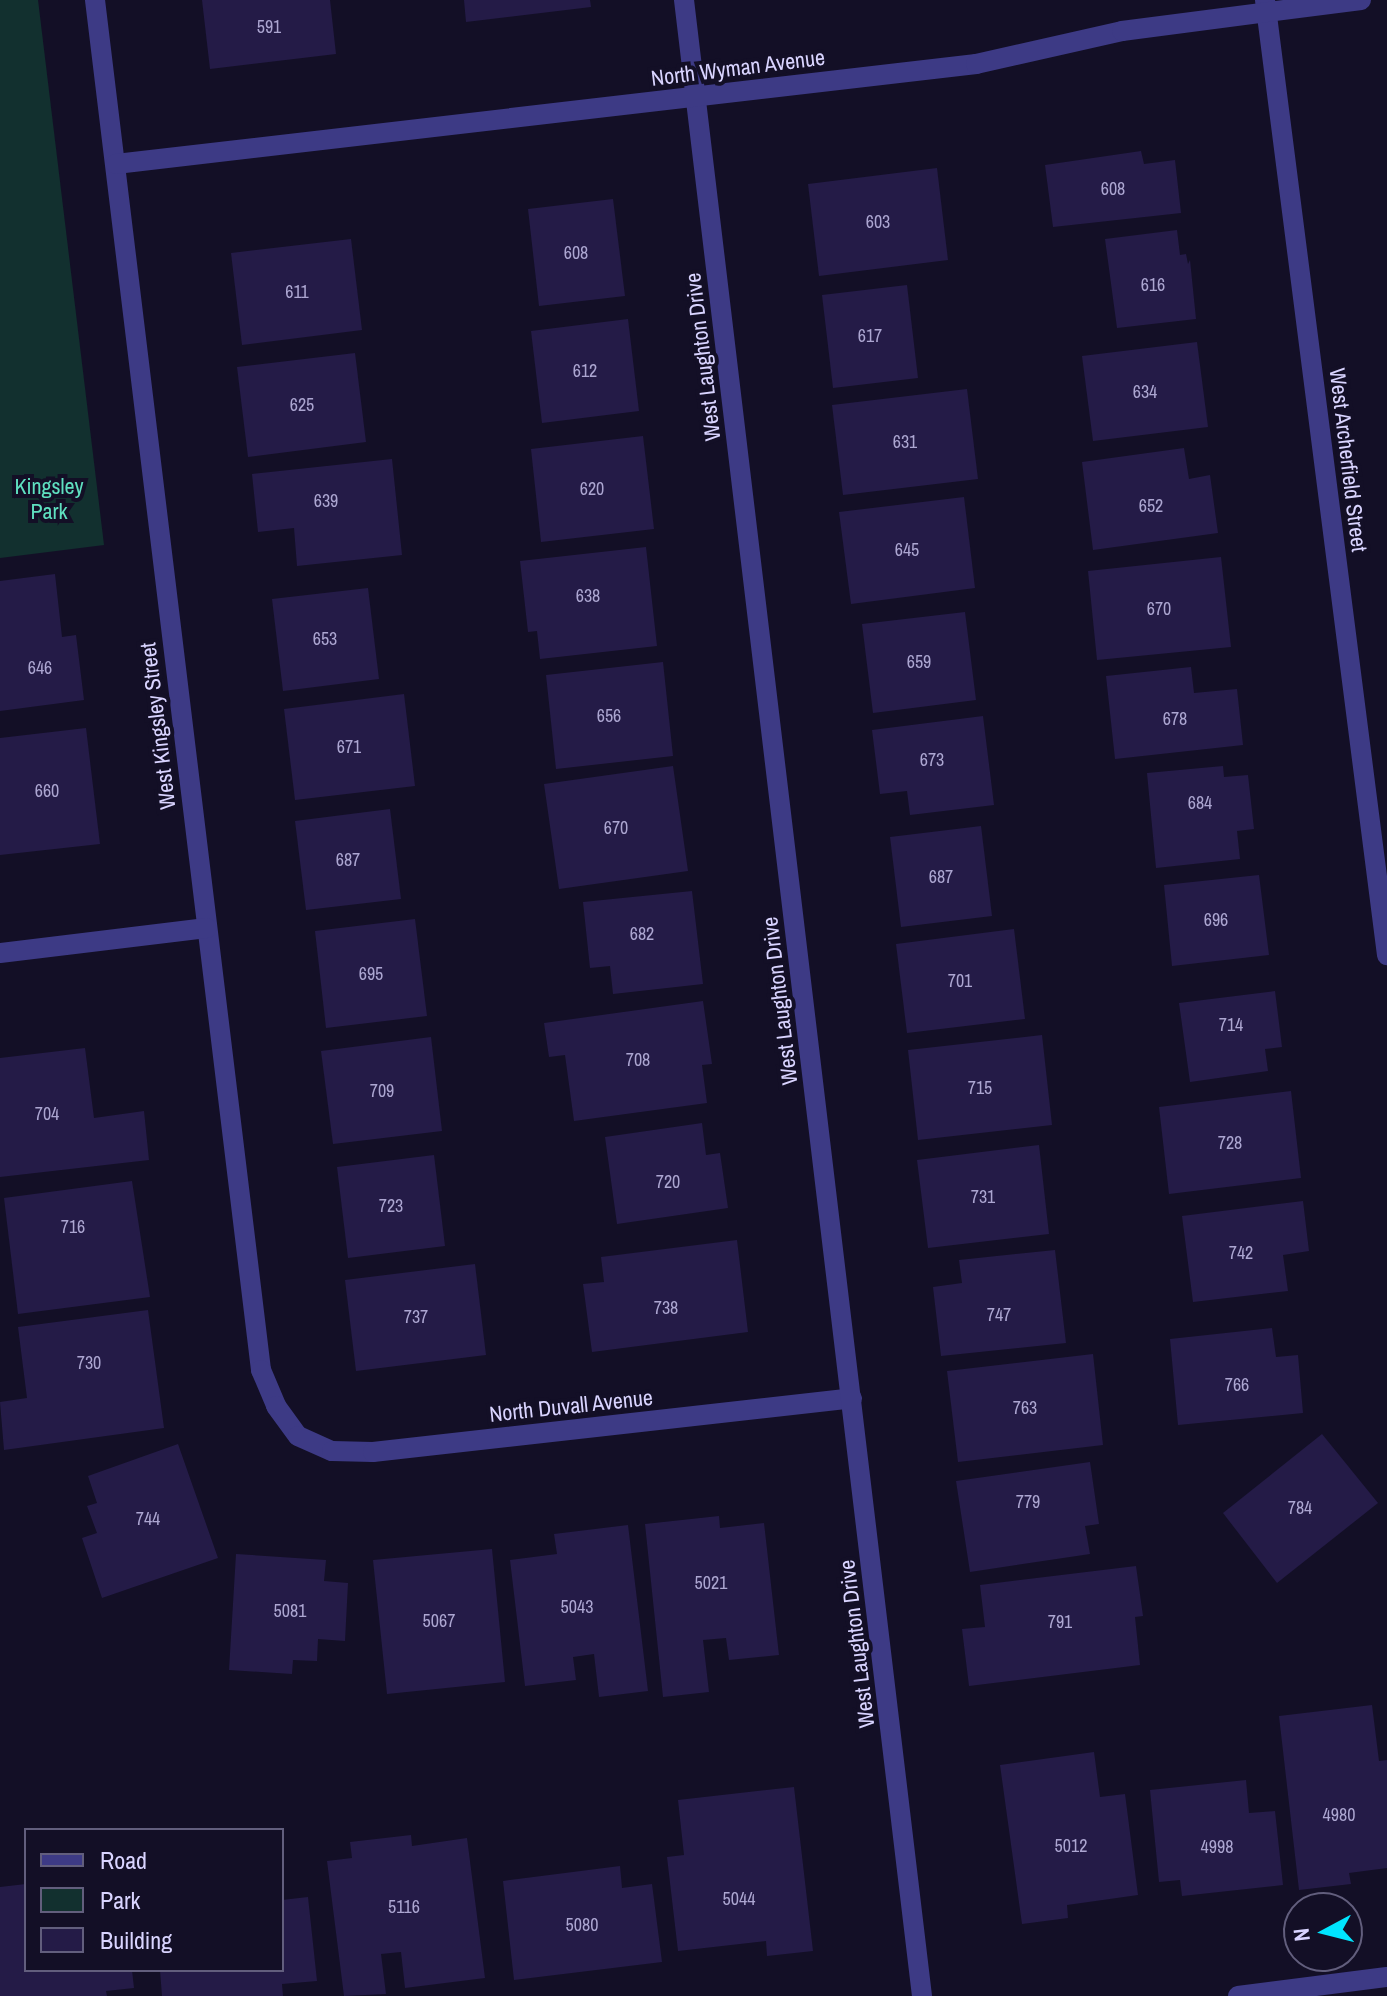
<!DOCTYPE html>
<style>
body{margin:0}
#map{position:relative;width:1387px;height:1996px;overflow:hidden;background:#130f26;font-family:"Archivo Narrow",sans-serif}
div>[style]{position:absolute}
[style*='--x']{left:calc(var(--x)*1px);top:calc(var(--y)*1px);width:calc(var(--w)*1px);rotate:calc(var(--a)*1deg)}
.green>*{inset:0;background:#12302f}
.building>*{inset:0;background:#241b47}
.minor>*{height:20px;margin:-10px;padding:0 10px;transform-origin:10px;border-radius:10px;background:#3d3a85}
span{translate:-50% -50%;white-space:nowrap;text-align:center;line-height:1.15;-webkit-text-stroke:8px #130f26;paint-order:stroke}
.number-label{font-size:18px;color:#aca6d1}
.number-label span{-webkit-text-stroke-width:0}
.street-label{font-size:22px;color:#d9d4ff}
.park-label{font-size:22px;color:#5fe0c0}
.legend{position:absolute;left:24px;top:1828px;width:260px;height:144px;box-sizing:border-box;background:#130f26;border:2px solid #625e7d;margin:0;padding:10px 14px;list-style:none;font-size:24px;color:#d9d4ff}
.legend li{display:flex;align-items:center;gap:16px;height:40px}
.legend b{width:40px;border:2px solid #625e7d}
.north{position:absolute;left:1283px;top:1892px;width:80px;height:80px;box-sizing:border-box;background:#130f26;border:2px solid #625e7d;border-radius:50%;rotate:263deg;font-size:22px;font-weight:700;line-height:32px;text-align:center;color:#d9d4ff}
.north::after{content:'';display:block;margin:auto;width:28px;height:36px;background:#00e5ff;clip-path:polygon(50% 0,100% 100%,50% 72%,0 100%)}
</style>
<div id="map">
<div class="green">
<i style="clip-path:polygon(0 0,38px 0,104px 545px,0 558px)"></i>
</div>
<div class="building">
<i style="clip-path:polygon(202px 0,330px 0,336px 54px,210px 69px)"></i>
<i style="clip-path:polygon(464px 0,590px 0,591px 7px,466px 22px)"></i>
<i style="clip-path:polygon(1141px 151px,1144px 164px,1175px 160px,1181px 213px,1053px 227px,1045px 165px)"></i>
<i style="clip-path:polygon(937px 168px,948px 260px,819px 276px,808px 184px)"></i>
<i style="clip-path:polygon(613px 199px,625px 296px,539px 306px,528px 209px)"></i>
<i style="clip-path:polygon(1177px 230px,1180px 255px,1186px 254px,1188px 264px,1190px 260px,1196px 319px,1117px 328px,1105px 239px)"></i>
<i style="clip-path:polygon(351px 239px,362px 330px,242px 345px,231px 253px)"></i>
<i style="clip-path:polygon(907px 285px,918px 378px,833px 388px,822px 295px)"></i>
<i style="clip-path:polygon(628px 319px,639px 411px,542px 423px,531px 331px)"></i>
<i style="clip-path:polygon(1197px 342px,1208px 427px,1093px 441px,1082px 356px)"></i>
<i style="clip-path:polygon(355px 353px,366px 442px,248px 457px,237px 367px)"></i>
<i style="clip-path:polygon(967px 389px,978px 479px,843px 495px,832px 405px)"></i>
<i style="clip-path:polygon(643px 436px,654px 529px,541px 542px,531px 449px)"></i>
<i style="clip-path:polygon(1184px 448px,1189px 479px,1210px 475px,1218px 533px,1093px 550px,1082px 462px)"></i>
<i style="clip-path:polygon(392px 459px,402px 555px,297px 566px,294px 528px,258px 532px,252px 474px)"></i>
<i style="clip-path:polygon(964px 497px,975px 588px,851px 604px,839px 512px)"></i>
<i style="clip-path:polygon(646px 547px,657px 646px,540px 659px,537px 631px,528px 632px,520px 561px)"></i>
<i style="clip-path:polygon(1221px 557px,1231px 647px,1097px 660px,1088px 571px)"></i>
<i style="clip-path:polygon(55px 574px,62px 637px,76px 635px,84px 700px,0 711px,0 581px)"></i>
<i style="clip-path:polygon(368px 588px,379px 679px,283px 691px,272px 599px)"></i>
<i style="clip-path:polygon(965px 612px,976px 700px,873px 713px,862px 624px)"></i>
<i style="clip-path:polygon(663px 662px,673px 756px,556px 769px,546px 675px)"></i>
<i style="clip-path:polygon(1191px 667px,1194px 693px,1237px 689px,1243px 745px,1115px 759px,1106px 676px)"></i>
<i style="clip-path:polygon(404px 694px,415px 786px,295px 800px,284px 709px)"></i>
<i style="clip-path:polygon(983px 716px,994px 805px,910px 815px,907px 791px,880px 794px,872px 730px)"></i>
<i style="clip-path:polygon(86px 728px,100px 844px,0 855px,0 738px)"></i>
<i style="clip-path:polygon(673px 766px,688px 871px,559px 889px,544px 784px)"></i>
<i style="clip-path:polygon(1223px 766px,1224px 777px,1248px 775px,1254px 829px,1237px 831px,1240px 859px,1156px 868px,1147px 773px)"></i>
<i style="clip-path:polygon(390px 809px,401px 899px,306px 910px,295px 821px)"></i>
<i style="clip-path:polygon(981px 826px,992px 916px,901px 927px,890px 837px)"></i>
<i style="clip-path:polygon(1259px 875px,1269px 955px,1172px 966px,1164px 885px)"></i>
<i style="clip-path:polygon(692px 891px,703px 984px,613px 994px,610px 966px,590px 968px,583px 902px)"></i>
<i style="clip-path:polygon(415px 919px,427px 1016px,326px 1028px,315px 931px)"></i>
<i style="clip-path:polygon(1014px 929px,1025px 1019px,907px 1033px,896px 944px)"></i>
<i style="clip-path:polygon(1275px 991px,1282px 1047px,1265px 1049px,1268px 1071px,1190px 1082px,1179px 1003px)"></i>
<i style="clip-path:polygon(703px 1001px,712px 1064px,702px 1065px,707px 1103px,574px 1121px,565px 1055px,549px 1057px,544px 1023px)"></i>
<i style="clip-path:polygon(1042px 1035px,1052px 1125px,918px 1140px,908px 1050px)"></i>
<i style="clip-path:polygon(431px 1037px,442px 1131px,333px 1144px,321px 1051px)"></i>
<i style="clip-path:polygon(85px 1048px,94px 1118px,144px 1111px,149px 1160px,0 1177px,0 1058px)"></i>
<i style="clip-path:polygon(1291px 1091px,1301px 1178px,1169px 1194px,1159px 1107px)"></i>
<i style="clip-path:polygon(702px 1123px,706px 1155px,720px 1153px,728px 1208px,617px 1224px,605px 1137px)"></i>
<i style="clip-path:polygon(1039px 1145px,1049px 1234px,928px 1248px,917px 1160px)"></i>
<i style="clip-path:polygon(434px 1155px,445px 1246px,348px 1258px,337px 1167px)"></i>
<i style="clip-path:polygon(132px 1181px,150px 1297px,18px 1314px,4px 1198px)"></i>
<i style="clip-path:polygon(1303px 1201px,1309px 1251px,1283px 1255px,1288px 1291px,1193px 1302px,1182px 1216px)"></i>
<i style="clip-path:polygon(737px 1240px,748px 1332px,592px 1352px,583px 1284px,604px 1282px,601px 1257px)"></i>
<i style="clip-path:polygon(1055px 1250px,1066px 1343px,941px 1356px,933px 1287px,962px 1283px,959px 1260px)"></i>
<i style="clip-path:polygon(475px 1264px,486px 1355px,356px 1371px,345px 1280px)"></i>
<i style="clip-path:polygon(148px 1310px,164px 1428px,4px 1450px,0 1402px,27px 1398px,18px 1327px)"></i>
<i style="clip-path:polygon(1272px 1328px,1276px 1357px,1298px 1355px,1303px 1413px,1178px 1425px,1170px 1339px)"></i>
<i style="clip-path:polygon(1093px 1354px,1103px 1445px,958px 1462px,947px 1371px)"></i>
<i style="clip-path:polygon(1322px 1434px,1378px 1503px,1277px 1583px,1223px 1513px)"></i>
<i style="clip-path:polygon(178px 1444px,218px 1558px,102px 1598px,82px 1538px,97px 1533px,87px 1506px,97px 1503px,88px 1476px)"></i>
<i style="clip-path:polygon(1090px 1462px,1099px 1524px,1085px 1526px,1090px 1554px,970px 1572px,956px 1481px)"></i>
<i style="clip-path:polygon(719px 1516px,720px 1528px,764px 1523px,779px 1655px,729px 1660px,726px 1638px,703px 1640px,709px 1692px,663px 1697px,645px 1524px)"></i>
<i style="clip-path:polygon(628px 1525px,648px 1691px,599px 1697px,594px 1654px,573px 1657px,576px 1680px,525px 1686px,510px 1560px,557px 1554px,554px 1534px)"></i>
<i style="clip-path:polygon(492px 1549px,505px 1682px,387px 1694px,373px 1560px)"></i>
<i style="clip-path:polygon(236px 1554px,326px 1560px,324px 1581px,348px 1583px,345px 1641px,318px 1639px,317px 1661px,293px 1660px,292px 1674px,229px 1670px)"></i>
<i style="clip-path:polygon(1136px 1566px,1143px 1616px,1135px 1617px,1140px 1665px,969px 1686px,962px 1629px,985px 1627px,980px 1585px)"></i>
<i style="clip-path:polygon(1372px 1705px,1379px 1761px,1387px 1760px,1387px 1868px,1349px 1873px,1351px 1884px,1299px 1890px,1279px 1716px)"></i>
<i style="clip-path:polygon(1094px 1752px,1100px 1797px,1125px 1794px,1138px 1895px,1067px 1905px,1068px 1918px,1022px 1924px,1000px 1765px)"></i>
<i style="clip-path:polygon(1246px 1780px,1249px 1813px,1275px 1811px,1283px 1885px,1182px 1896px,1180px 1880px,1159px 1882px,1150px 1790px)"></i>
<i style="clip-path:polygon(794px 1787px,813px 1951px,767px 1956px,766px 1941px,678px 1951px,667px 1857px,684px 1855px,678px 1800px)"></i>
<i style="clip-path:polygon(411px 1835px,412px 1846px,467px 1838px,485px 1978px,405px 1988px,401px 1952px,381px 1954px,386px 1994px,344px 1996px,327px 1861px,352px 1858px,350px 1842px)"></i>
<i style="clip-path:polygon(620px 1866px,622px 1888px,652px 1884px,662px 1962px,514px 1980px,503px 1881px)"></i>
<i style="clip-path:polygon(26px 1884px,26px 1970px,132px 1970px,134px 1988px,106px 1991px,107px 1996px,0 1996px,0 1887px)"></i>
<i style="clip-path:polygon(308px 1897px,317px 1981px,282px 1984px,283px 1996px,162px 1996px,160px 1970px,282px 1970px,282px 1900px)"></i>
</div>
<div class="minor">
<i style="--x:95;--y:0;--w:1380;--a:83.09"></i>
<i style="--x:261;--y:1370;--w:39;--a:67"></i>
<i style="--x:276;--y:1406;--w:37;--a:54"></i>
<i style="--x:298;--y:1436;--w:37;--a:24"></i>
<i style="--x:332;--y:1451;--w:41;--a:1.4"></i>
<i style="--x:373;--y:1452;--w:482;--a:-6.4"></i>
<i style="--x:684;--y:0;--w:2010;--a:83.2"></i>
<i style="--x:1265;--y:0;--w:963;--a:82.72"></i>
<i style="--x:116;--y:164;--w:866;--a:-6.63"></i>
<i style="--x:976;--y:64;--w:150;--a:-12.7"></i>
<i style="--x:1122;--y:31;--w:241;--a:-7.4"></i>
<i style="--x:0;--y:953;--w:208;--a:-6.9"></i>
<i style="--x:1238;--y:1996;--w:150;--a:-7.3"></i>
</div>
<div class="number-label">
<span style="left:269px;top:27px">591</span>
<span style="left:1113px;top:189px">608</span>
<span style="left:878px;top:222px">603</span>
<span style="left:576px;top:253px">608</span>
<span style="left:1153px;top:285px">616</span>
<span style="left:297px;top:292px">611</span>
<span style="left:870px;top:336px">617</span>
<span style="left:585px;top:371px">612</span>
<span style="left:1145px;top:392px">634</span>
<span style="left:302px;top:405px">625</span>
<span style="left:905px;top:442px">631</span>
<span style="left:592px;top:489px">620</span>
<span style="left:326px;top:501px">639</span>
<span style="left:1151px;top:506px">652</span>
<span style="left:907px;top:550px">645</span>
<span style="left:588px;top:596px">638</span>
<span style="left:1159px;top:609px">670</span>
<span style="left:325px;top:639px">653</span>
<span style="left:919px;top:662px">659</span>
<span style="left:40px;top:668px">646</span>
<span style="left:609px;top:716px">656</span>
<span style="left:1175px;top:719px">678</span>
<span style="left:349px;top:747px">671</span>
<span style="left:932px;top:760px">673</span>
<span style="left:47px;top:791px">660</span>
<span style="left:1200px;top:803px">684</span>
<span style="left:616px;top:828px">670</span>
<span style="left:348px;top:860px">687</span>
<span style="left:941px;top:877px">687</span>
<span style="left:1216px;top:920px">696</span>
<span style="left:642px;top:934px">682</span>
<span style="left:371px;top:974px">695</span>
<span style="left:960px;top:981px">701</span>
<span style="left:1231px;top:1025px">714</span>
<span style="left:638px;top:1060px">708</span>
<span style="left:980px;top:1088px">715</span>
<span style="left:382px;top:1091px">709</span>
<span style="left:47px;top:1114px">704</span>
<span style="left:1230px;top:1143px">728</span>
<span style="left:668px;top:1182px">720</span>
<span style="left:983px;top:1197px">731</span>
<span style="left:391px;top:1206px">723</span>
<span style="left:73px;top:1227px">716</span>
<span style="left:1241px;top:1253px">742</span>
<span style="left:666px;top:1308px">738</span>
<span style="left:999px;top:1315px">747</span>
<span style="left:416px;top:1317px">737</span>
<span style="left:89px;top:1363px">730</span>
<span style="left:1237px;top:1385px">766</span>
<span style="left:1025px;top:1408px">763</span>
<span style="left:1028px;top:1502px">779</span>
<span style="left:1300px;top:1508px">784</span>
<span style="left:148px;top:1519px">744</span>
<span style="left:711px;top:1583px">5021</span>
<span style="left:577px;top:1607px">5043</span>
<span style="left:290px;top:1611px">5081</span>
<span style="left:439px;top:1621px">5067</span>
<span style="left:1060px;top:1622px">791</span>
<span style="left:1339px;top:1815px">4980</span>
<span style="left:1071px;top:1846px">5012</span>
<span style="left:1217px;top:1847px">4998</span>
<span style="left:739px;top:1899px">5044</span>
<span style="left:404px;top:1907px">5116</span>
<span style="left:582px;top:1925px">5080</span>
</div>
<div class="street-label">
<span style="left:738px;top:68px;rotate:-7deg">North Wyman Avenue</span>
<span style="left:703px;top:357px;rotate:-97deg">West Laughton Drive</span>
<span style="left:1348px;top:460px;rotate:83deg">West Archerfield Street</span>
<span style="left:158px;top:726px;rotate:-97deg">West Kingsley Street</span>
<span style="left:780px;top:1001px;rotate:-97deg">West Laughton Drive</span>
<span style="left:571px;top:1406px;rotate:-6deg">North Duvall Avenue</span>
<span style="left:857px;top:1644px;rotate:-97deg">West Laughton Drive</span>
</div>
<div class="park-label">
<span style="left:49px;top:499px">Kingsley<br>Park</span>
</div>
<ul class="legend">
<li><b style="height:10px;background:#3d3a85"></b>Road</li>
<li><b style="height:22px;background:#12302f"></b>Park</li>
<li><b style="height:22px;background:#241b47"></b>Building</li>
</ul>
<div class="north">N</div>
</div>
